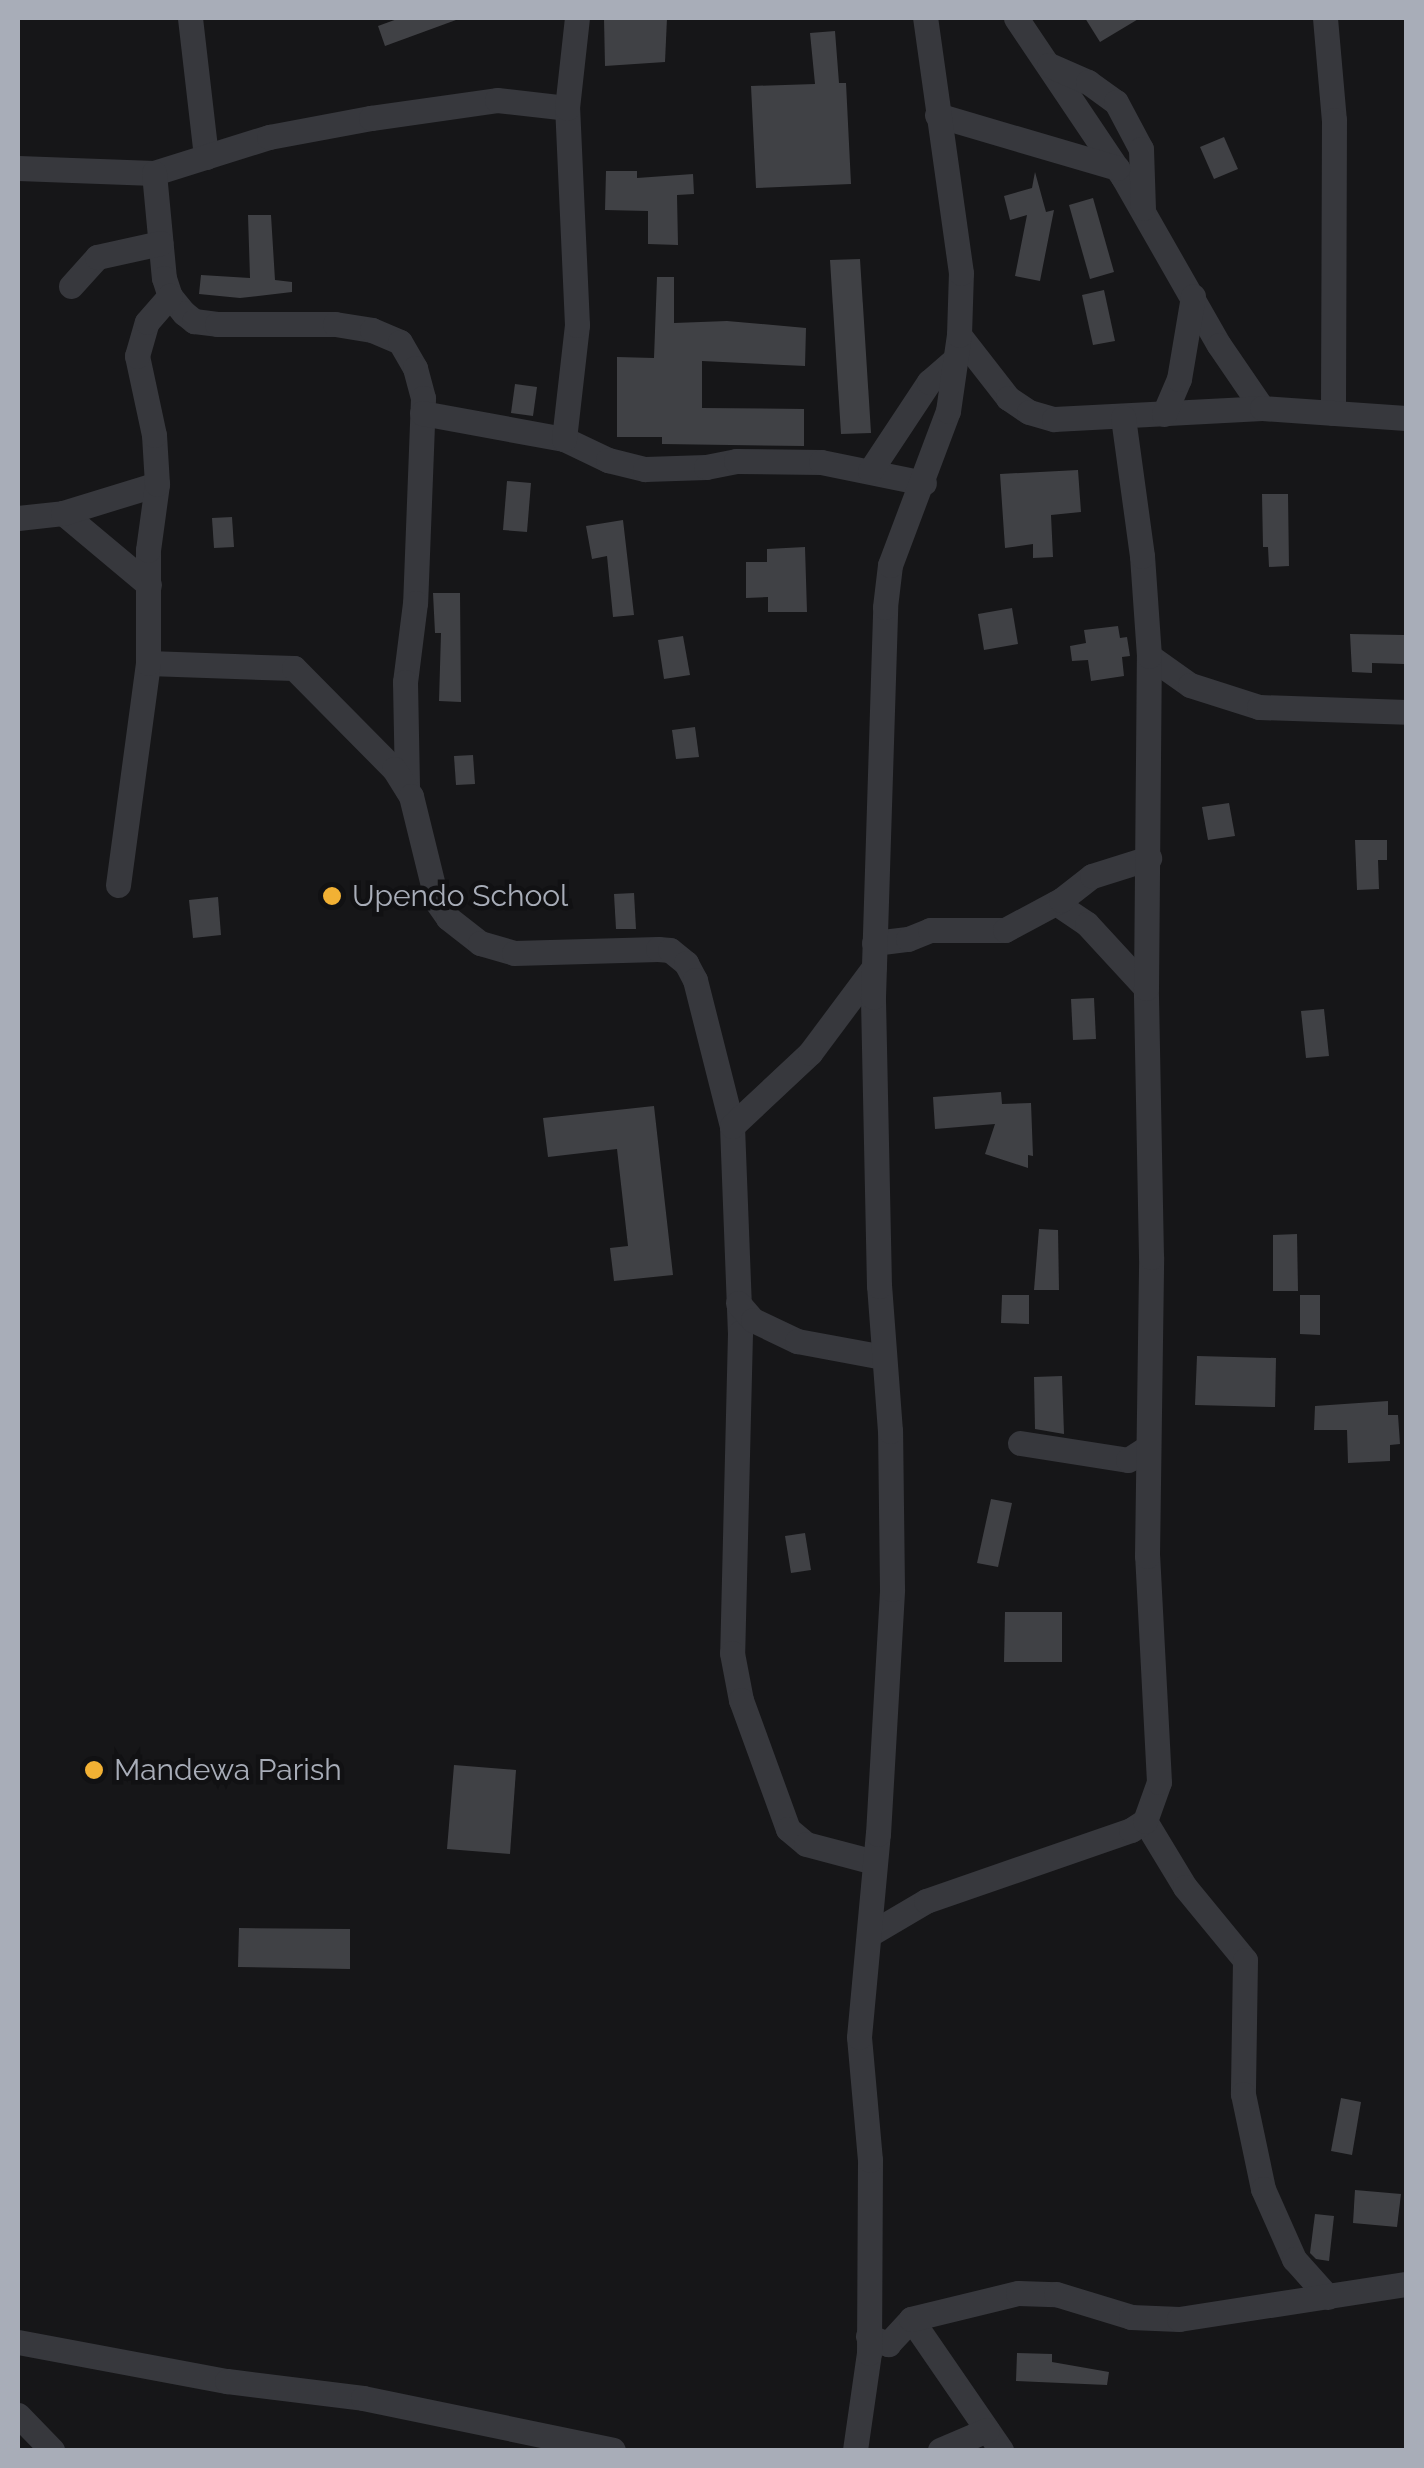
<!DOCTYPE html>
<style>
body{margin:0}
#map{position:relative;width:1424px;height:2468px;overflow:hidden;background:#161618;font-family:Raleway,sans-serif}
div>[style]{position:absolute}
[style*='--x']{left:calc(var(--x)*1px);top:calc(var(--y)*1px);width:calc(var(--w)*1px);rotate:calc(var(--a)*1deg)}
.building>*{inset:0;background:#404145}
.minor>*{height:25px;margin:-12.5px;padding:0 12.5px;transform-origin:12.5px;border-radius:12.5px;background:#37383d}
.dots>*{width:28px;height:28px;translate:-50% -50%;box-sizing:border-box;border:5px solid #111113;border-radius:50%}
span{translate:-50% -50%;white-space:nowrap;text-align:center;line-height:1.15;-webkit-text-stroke:9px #111113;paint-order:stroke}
.poi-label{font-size:30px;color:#a8adb8}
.left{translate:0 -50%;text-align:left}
.frame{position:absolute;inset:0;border:20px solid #a8adb8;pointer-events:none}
</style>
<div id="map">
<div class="building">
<i style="clip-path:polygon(400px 18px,455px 18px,456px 20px,385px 46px,378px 26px)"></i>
<i style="clip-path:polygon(604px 18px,667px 18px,665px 62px,605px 66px)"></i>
<i style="clip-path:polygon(1085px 18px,1140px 18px,1100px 42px)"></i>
<i style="clip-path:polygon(835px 31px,839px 83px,846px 83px,851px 184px,756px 188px,751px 86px,815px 84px,810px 33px)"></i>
<i style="clip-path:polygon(1224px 137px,1238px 169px,1214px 179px,1200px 147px)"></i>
<i style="clip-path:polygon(606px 171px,637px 171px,637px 178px,693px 174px,694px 194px,677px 195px,678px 245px,648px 244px,648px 211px,605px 210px)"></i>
<i style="clip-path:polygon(1035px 172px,1046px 212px,1054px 210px,1040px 281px,1015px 276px,1027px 215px,1010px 220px,1004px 196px,1032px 188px)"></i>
<i style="clip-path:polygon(1093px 198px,1114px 272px,1090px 279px,1069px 205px)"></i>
<i style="clip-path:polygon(248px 215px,271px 215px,275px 280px,292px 282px,292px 292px,240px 298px,199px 294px,201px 275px,250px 278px)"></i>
<i style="clip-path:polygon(860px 259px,871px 433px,841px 434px,830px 260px)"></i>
<i style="clip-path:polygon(657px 277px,674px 277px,674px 323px,727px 321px,806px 328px,805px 366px,702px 361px,702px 408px,804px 409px,804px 446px,662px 444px,662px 437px,617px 437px,617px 357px,654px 358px)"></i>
<i style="clip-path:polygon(1104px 290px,1115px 341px,1093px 345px,1082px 295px)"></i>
<i style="clip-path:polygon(515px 384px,537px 387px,533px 416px,511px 413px)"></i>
<i style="clip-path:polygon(1078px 470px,1081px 512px,1051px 515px,1053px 557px,1033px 558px,1033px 544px,1005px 548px,1000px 474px)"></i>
<i style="clip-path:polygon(507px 481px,531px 483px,527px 532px,503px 530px)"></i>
<i style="clip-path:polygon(1262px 494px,1288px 494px,1289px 566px,1269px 567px,1268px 547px,1263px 547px)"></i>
<i style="clip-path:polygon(232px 517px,234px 547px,214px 548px,212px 518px)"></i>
<i style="clip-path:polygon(623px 520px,634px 615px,613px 617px,607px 556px,592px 559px,586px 526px)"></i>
<i style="clip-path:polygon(805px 547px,807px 612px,768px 612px,768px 597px,746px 598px,746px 562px,767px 562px,767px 549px)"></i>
<i style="clip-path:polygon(433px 593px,460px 593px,461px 702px,439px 701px,441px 633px,435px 633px)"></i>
<i style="clip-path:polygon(1012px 608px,1018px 644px,984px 650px,978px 614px)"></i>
<i style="clip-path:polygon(1118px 626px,1120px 638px,1127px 637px,1130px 656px,1122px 657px,1124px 676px,1091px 681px,1088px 660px,1072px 661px,1070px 646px,1086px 643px,1084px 630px)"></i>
<i style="clip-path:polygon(1350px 634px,1404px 635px,1404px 664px,1372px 663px,1372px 673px,1352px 672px)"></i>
<i style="clip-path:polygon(683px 636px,690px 675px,664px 679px,658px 640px)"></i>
<i style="clip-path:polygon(695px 727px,699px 757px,676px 759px,672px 730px)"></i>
<i style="clip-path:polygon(473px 755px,475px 784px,456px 785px,454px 756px)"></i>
<i style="clip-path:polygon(1229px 803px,1235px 836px,1208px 840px,1202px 807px)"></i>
<i style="clip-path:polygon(1355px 840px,1387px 840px,1387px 860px,1378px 860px,1379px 889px,1357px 890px)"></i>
<i style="clip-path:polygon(634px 893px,636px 929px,616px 929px,614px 894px)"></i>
<i style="clip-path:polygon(218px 897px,221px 935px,193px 938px,189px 900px)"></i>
<i style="clip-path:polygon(1094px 998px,1096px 1039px,1073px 1040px,1071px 999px)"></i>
<i style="clip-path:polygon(1324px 1009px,1329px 1056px,1306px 1058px,1301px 1011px)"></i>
<i style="clip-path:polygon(1001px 1092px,1002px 1104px,1031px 1103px,1033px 1156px,1028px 1155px,1028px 1168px,985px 1154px,995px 1124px,935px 1129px,933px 1097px)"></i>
<i style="clip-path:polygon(654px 1106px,673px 1275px,614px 1281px,610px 1248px,628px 1246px,617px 1149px,548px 1157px,543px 1118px)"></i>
<i style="clip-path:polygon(1039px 1229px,1058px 1230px,1059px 1290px,1034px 1290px)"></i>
<i style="clip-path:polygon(1297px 1234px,1298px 1291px,1273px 1291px,1273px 1235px)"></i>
<i style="clip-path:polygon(1002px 1295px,1029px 1295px,1029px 1324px,1001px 1323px)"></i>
<i style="clip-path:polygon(1300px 1295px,1320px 1295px,1320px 1335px,1300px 1334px)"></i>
<i style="clip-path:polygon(1197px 1356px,1276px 1358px,1275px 1407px,1195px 1405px)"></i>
<i style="clip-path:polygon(1062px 1376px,1064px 1434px,1035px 1429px,1034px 1377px)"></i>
<i style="clip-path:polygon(1388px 1401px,1388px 1415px,1398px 1415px,1400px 1444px,1390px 1445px,1390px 1461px,1348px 1463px,1347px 1430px,1314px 1430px,1315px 1406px)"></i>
<i style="clip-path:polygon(991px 1499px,1012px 1503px,998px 1567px,977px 1563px)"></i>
<i style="clip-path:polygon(805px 1533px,811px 1570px,791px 1573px,785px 1536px)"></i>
<i style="clip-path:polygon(1005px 1612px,1062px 1612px,1062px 1662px,1004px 1662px)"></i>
<i style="clip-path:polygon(454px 1765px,516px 1770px,510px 1854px,447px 1849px)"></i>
<i style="clip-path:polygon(239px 1928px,350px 1929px,350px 1969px,238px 1967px)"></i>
<i style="clip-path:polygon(1341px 2098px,1361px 2102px,1352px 2155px,1331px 2151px)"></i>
<i style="clip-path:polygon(1355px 2190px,1401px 2194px,1397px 2227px,1353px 2223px)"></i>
<i style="clip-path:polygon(1315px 2214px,1334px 2216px,1329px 2261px,1316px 2259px,1310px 2253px)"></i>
<i style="clip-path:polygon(1017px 2353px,1052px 2354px,1052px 2362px,1109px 2372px,1107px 2385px,1016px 2381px)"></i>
</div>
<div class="minor">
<i style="--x:190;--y:18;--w:140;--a:83.4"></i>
<i style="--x:1016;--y:18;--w:192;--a:56.1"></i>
<i style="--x:1123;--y:177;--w:193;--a:60.3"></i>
<i style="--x:1219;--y:345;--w:76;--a:55.7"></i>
<i style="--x:1325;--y:18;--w:102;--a:85"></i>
<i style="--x:1334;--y:120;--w:293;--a:90.2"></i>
<i style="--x:1049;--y:65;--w:43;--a:23.6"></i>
<i style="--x:1088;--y:82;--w:34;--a:36"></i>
<i style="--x:1116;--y:102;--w:53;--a:62"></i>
<i style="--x:1141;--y:149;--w:59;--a:88.1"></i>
<i style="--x:937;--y:115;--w:188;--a:16.4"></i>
<i style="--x:18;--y:168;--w:136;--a:2.1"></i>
<i style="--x:154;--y:173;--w:121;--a:-17.4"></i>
<i style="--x:269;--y:137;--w:104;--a:-10.6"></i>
<i style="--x:371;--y:118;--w:127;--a:-8.1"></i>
<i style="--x:497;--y:100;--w:70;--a:6.5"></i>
<i style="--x:154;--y:173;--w:105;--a:84.6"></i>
<i style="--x:164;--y:278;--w:19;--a:72"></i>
<i style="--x:170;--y:296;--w:22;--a:51"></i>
<i style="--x:184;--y:313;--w:13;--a:39"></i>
<i style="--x:194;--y:321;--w:23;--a:7"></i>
<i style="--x:217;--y:324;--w:118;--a:0"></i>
<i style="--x:335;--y:324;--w:37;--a:9"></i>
<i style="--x:372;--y:330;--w:30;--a:23"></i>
<i style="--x:400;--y:342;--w:30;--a:60"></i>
<i style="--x:415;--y:368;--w:31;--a:75"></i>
<i style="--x:423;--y:398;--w:205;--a:92.2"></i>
<i style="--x:415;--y:603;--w:80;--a:97.2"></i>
<i style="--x:405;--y:682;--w:107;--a:88.9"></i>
<i style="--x:71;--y:286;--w:39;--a:-48"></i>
<i style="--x:97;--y:257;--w:65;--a:-12.5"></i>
<i style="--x:959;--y:335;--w:80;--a:52.1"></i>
<i style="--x:1008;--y:398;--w:25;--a:34"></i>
<i style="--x:1029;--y:412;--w:26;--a:16"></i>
<i style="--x:1054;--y:419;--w:208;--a:-3"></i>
<i style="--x:1262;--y:408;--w:144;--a:4"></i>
<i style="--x:422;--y:413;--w:144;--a:10.4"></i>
<i style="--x:564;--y:439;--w:49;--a:25.5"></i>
<i style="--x:608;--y:460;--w:38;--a:14"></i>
<i style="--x:645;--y:469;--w:61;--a:-1.9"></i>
<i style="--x:706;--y:467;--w:31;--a:-11"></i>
<i style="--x:736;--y:461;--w:85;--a:0.7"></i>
<i style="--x:821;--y:462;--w:105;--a:11.5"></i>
<i style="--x:1164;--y:414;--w:38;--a:-67"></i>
<i style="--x:1179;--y:379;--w:84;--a:-80.4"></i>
<i style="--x:564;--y:439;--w:115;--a:-83.5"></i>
<i style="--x:577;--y:325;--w:217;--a:-92.6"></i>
<i style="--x:567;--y:108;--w:91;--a:-83.7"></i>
<i style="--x:870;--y:471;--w:107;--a:-56.5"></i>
<i style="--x:929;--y:382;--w:32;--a:-41"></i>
<i style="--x:63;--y:513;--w:112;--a:39.9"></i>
<i style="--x:18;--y:518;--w:45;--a:-6.3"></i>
<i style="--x:63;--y:513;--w:98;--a:-17.1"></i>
<i style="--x:1149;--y:656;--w:50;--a:35.3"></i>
<i style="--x:1190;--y:685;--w:72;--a:17.7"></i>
<i style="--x:1259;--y:707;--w:147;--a:1.9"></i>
<i style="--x:148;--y:663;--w:146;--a:2"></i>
<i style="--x:294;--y:668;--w:142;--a:45.3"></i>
<i style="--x:394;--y:769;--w:32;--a:58"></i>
<i style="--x:411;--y:796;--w:109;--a:76.2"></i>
<i style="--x:437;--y:902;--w:19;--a:55"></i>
<i style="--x:448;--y:918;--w:41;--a:38"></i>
<i style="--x:480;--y:943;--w:35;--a:16"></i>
<i style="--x:514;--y:953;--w:144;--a:-1.6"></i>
<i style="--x:658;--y:949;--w:12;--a:5"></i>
<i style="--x:670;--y:950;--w:21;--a:39"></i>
<i style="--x:686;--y:963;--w:19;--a:62"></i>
<i style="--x:695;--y:980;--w:151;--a:75.8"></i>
<i style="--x:732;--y:1126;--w:207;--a:87.8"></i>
<i style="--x:740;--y:1333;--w:320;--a:91.4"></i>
<i style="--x:732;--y:1653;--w:48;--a:79.2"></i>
<i style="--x:741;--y:1700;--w:137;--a:70"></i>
<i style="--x:788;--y:1829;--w:23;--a:40"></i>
<i style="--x:806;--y:1844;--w:70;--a:14.8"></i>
<i style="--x:118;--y:885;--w:224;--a:-82.3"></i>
<i style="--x:148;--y:663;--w:113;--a:-90"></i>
<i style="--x:148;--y:550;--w:67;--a:-82.2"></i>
<i style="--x:157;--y:484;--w:49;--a:-93.5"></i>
<i style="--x:154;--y:435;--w:81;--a:-102.1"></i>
<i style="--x:137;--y:356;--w:35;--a:-74"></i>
<i style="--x:147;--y:322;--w:35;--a:-49"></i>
<i style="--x:1056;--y:903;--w:37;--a:34"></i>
<i style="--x:1087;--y:924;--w:87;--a:47.3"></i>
<i style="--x:874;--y:943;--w:34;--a:-7"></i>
<i style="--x:908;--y:939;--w:24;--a:-22"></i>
<i style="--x:930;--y:930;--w:75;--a:0"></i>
<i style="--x:1005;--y:930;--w:64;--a:-28.2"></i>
<i style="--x:1061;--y:900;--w:39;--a:-38"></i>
<i style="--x:1092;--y:876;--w:60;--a:-17.5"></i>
<i style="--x:732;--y:1126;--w:107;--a:-43.1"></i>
<i style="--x:810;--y:1053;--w:107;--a:-53.3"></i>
<i style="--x:738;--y:1303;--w:23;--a:49"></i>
<i style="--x:753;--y:1320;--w:49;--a:25.5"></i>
<i style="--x:797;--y:1341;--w:87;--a:10.5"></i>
<i style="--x:1020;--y:1443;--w:109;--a:8.9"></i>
<i style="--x:1128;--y:1460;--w:24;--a:-33"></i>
<i style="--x:1145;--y:1821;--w:77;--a:58.8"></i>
<i style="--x:1185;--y:1887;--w:94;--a:50.6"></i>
<i style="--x:1245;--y:1960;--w:134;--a:90.9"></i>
<i style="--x:1243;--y:2094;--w:97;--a:78.1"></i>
<i style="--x:1263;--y:2189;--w:77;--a:66.1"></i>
<i style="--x:1294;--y:2259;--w:51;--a:48.2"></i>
<i style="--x:870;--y:1934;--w:65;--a:-30.5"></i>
<i style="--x:926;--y:1901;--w:217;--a:-19.1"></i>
<i style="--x:1131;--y:1830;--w:17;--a:-33"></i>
<i style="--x:1145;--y:1821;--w:41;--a:-70.3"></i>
<i style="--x:1159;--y:1782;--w:226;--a:-93"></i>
<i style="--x:1147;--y:1556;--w:299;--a:-89.2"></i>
<i style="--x:1151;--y:1257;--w:269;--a:-91.1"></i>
<i style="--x:1146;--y:988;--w:332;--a:-89.5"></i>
<i style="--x:1149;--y:656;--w:100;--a:-94"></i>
<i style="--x:1142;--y:556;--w:140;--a:-97.8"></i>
<i style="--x:911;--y:2319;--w:159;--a:55.5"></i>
<i style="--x:868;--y:2336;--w:22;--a:22"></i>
<i style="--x:888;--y:2344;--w:34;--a:-47"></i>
<i style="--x:911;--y:2319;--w:110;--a:-13.7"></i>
<i style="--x:1018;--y:2293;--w:38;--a:2"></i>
<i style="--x:1056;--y:2294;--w:78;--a:17"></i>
<i style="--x:1131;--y:2317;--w:48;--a:2.4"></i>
<i style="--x:1179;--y:2319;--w:230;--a:-8.8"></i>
<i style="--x:18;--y:2342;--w:213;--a:10.6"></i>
<i style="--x:227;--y:2381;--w:137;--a:7.1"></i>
<i style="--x:363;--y:2398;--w:255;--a:11.7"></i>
<i style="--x:18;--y:2415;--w:49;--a:45.8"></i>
<i style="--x:855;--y:2450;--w:98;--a:-81.8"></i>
<i style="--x:869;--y:2353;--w:193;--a:-89.7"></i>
<i style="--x:870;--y:2160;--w:123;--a:-95.1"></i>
<i style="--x:859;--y:2037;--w:204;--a:-84.7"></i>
<i style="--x:878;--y:1834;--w:245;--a:-86.7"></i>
<i style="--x:892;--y:1589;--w:158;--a:-90.7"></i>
<i style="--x:890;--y:1431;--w:145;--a:-94.3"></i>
<i style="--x:879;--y:1286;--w:289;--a:-91.2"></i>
<i style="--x:873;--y:997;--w:390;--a:-88.2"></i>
<i style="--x:885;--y:607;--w:42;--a:-83.2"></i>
<i style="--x:890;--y:565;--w:165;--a:-69.4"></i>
<i style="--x:948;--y:411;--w:77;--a:-81.8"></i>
<i style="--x:959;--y:335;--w:62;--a:-88.2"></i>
<i style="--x:961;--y:273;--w:258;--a:-98"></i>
<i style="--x:940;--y:2450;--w:51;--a:-23.1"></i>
</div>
<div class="dots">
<i style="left:332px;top:896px;background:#f2b134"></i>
<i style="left:94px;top:1770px;background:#f2b134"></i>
</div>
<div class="poi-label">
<span class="left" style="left:352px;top:896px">Upendo School</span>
<span class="left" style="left:114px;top:1770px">Mandewa Parish</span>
</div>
<div class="frame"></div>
</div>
